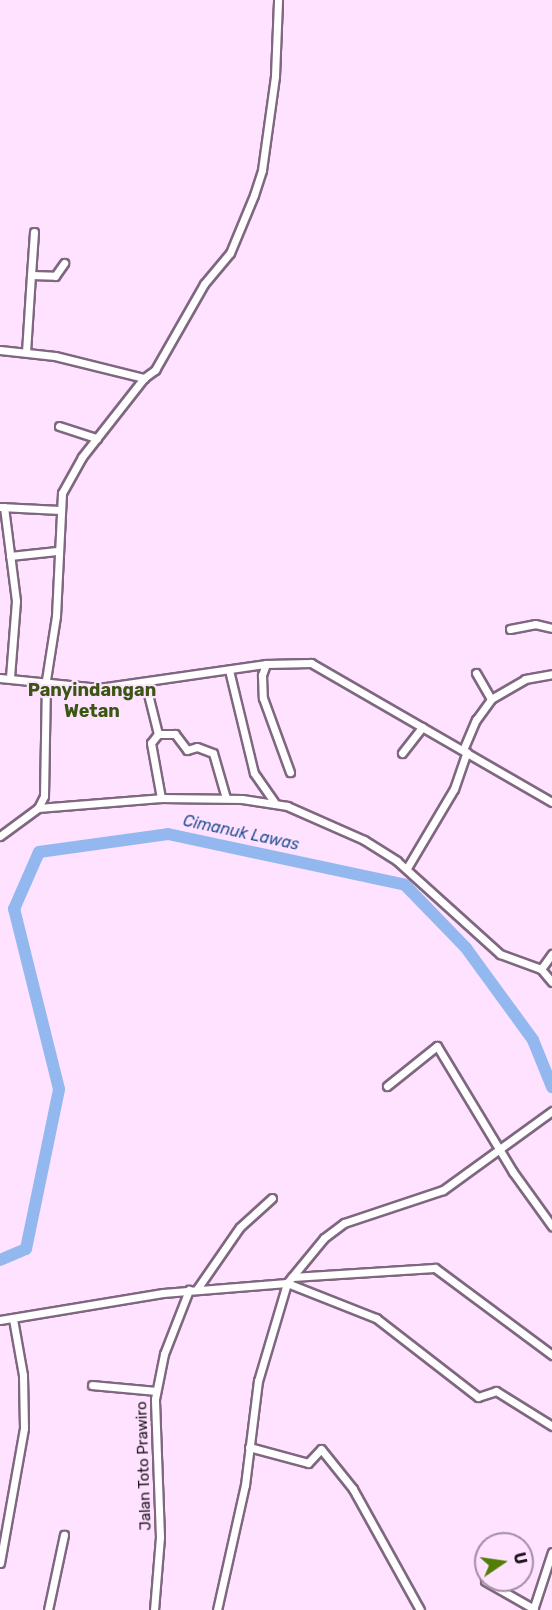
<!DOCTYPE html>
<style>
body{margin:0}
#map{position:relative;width:552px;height:1610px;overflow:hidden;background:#fee2ff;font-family:Rubik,sans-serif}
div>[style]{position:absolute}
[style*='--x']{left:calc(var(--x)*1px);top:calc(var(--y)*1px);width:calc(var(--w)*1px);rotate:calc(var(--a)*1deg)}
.river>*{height:12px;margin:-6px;padding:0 6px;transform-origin:6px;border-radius:6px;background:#93b8ef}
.roads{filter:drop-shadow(2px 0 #7f6780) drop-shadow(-2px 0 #7f6780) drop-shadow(0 2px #7f6780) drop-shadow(0 -2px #7f6780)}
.minor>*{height:7px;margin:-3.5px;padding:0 3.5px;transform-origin:3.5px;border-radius:3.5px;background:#fff}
span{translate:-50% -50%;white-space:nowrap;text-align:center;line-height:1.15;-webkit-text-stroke:4.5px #fee2ff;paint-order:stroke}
.street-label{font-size:15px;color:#1a111a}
.water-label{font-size:16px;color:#275497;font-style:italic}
.quarter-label{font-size:18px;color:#395612;font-weight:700}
.north{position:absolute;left:474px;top:1532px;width:60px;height:60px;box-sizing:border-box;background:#fee2ff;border:2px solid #a38ea3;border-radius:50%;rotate:77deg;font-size:16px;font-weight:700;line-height:24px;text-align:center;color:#1a111a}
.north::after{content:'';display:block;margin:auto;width:21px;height:27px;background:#517e07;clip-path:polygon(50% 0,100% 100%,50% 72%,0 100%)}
</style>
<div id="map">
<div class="river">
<i style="--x:0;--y:1260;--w:28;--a:-23"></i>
<i style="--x:26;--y:1249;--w:163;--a:-78.3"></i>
<i style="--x:59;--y:1089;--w:186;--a:-104"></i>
<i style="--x:14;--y:909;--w:62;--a:-66.3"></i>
<i style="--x:39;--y:852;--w:130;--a:-7.9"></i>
<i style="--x:168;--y:834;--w:242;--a:12.1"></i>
<i style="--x:405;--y:885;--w:88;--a:45.9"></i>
<i style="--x:466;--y:948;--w:114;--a:53.9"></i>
<i style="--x:533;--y:1040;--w:51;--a:68"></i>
</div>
<div class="roads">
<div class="minor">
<i style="--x:31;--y:275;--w:43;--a:-86"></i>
<i style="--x:0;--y:350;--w:55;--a:6.2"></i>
<i style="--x:55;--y:356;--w:92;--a:13.9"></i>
<i style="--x:144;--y:378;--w:14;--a:-36"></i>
<i style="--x:155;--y:370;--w:99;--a:-60.3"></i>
<i style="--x:204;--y:284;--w:40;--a:-50"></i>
<i style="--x:230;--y:253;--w:63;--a:-67.5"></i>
<i style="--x:254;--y:195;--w:26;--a:-72"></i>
<i style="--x:262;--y:170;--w:95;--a:-82.1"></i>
<i style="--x:275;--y:76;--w:76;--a:-87.7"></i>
<i style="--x:26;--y:352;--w:77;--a:-86.3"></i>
<i style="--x:31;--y:275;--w:24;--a:2"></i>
<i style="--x:55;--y:276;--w:16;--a:-55"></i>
<i style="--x:59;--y:426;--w:40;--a:18"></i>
<i style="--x:0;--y:507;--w:60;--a:2.9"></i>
<i style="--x:4;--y:507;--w:95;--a:82.7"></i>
<i style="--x:16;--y:601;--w:77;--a:94.5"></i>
<i style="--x:10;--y:556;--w:47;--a:-6.1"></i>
<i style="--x:510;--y:629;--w:25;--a:-11"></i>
<i style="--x:535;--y:624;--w:17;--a:13"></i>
<i style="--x:266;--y:664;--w:12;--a:110"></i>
<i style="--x:262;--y:675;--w:23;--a:88"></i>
<i style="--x:263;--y:698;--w:79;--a:70"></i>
<i style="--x:229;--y:670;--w:106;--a:76.4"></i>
<i style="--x:254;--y:773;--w:35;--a:55"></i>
<i style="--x:476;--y:673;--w:30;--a:60"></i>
<i style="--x:0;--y:678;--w:100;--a:5.8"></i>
<i style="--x:99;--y:688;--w:169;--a:-8.2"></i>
<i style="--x:266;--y:664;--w:45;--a:-1.3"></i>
<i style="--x:311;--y:663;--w:278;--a:30"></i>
<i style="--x:145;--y:682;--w:54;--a:76"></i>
<i style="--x:158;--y:734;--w:17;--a:0"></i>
<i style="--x:175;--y:734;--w:20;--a:53"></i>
<i style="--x:187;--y:750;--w:10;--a:-17"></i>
<i style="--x:197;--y:747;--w:17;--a:21"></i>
<i style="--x:213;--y:753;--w:47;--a:73.9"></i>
<i style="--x:158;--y:734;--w:11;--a:128"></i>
<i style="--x:151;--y:743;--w:56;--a:79.7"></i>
<i style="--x:463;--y:750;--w:33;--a:-67"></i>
<i style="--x:476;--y:720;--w:26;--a:-54"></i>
<i style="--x:491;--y:699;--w:39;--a:-30"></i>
<i style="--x:525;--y:679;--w:27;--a:-10"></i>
<i style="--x:402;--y:753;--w:33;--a:-52"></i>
<i style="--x:38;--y:808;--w:123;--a:-4.6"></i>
<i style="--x:161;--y:798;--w:81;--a:0.7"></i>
<i style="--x:242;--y:799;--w:46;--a:8.8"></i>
<i style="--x:287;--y:806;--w:84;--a:23.8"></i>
<i style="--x:364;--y:840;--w:39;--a:32"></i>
<i style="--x:397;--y:861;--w:139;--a:42.1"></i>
<i style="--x:500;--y:954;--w:44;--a:20.1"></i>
<i style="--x:541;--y:969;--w:17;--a:50"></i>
<i style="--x:0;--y:836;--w:47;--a:-36.4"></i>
<i style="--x:38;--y:808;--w:13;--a:-63"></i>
<i style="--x:44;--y:796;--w:116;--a:-89"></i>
<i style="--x:46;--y:680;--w:65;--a:-81.1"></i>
<i style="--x:56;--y:616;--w:123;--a:-87.2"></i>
<i style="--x:62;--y:493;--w:41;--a:-60.9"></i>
<i style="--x:82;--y:457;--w:100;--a:-51.9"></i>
<i style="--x:407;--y:868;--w:92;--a:-59.3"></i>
<i style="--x:454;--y:789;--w:39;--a:-71"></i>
<i style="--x:541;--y:969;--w:19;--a:-54"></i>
<i style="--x:387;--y:1086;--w:64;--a:-38.7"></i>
<i style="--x:437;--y:1046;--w:147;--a:58.9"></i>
<i style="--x:513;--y:1172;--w:67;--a:54.2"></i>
<i style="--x:292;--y:1277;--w:143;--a:-3.6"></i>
<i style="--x:435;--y:1268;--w:146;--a:36.6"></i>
<i style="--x:197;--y:1289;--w:75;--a:-55.3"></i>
<i style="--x:240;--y:1227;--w:43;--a:-42.2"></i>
<i style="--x:0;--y:1320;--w:165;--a:-9.4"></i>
<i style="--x:163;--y:1293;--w:124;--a:-4.6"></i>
<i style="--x:287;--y:1283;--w:58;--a:-50.6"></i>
<i style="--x:324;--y:1238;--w:25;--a:-37"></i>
<i style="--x:344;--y:1223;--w:104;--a:-18.4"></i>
<i style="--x:443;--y:1190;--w:135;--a:-35.9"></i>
<i style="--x:92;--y:1385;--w:64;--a:5.4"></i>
<i style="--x:249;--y:1447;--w:61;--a:15.2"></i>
<i style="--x:308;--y:1463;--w:19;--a:-47"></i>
<i style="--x:321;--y:1449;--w:51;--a:51.3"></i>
<i style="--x:353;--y:1489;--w:138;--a:61"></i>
<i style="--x:0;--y:1563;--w:137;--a:-79.9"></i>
<i style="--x:24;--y:1428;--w:53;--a:-91.1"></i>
<i style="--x:23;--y:1375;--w:57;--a:-100.1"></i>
<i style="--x:485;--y:1581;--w:56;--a:29.7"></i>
<i style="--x:48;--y:1610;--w:77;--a:-78"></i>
<i style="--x:154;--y:1610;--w:73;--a:-85.3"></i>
<i style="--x:160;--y:1537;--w:138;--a:-92.1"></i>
<i style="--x:155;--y:1399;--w:46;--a:-78.7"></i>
<i style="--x:164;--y:1354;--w:69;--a:-68.7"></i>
<i style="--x:217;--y:1610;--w:128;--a:-77.4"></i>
<i style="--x:245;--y:1485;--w:105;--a:-82.9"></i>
<i style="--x:258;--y:1381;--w:102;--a:-73.5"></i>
<i style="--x:287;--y:1283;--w:96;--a:21.5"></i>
<i style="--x:376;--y:1318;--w:129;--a:37.8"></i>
<i style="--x:478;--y:1397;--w:19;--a:-18"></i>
<i style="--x:496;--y:1391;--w:66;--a:32"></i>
<i style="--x:533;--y:1610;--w:61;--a:-71.9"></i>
</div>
</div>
<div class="street-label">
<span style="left:144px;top:1466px;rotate:-92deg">Jalan Toto Prawiro</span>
</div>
<div class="water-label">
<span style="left:241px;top:833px;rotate:12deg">Cimanuk Lawas</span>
</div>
<div class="quarter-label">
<span style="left:92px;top:701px">Panyindangan<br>Wetan</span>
</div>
<div class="north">U</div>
</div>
